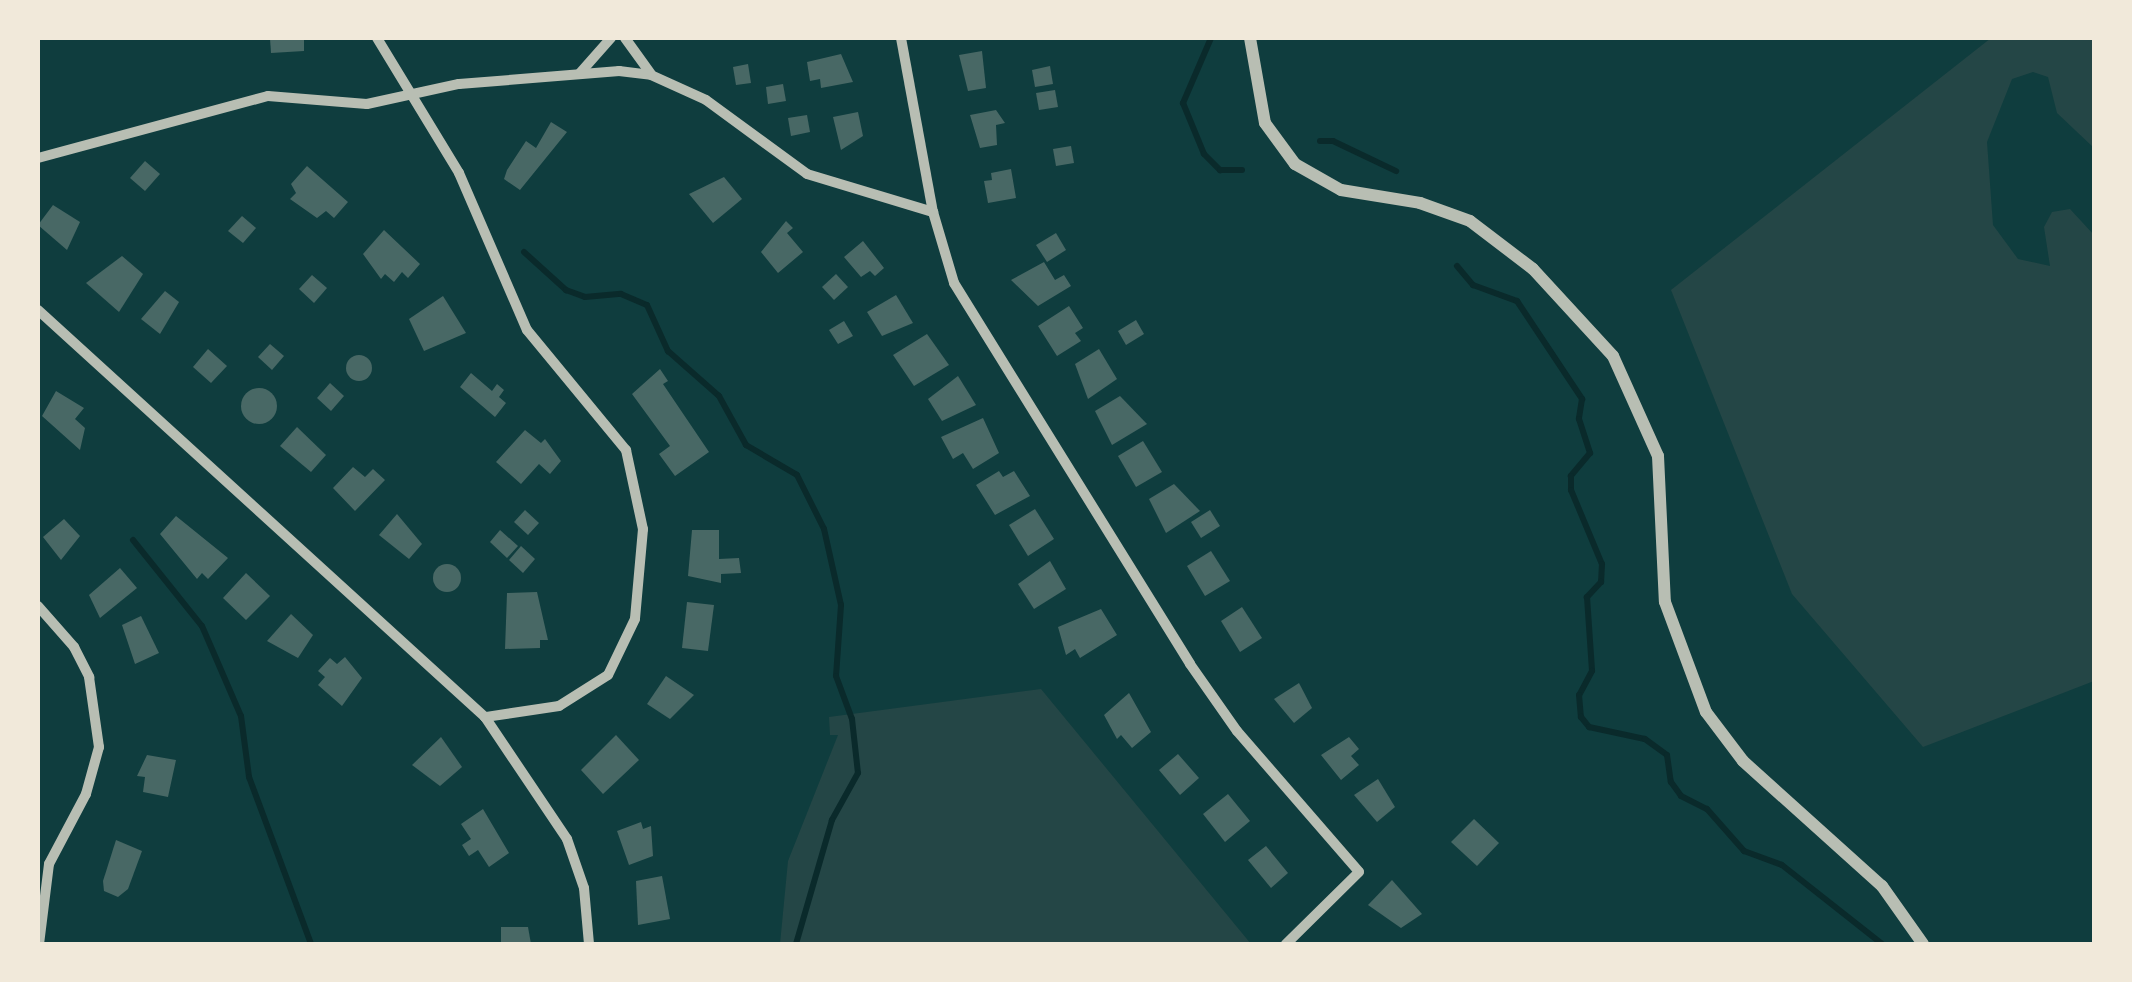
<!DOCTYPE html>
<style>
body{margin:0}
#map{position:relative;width:2132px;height:982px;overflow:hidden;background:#0f3d3e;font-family:"Golos Text",sans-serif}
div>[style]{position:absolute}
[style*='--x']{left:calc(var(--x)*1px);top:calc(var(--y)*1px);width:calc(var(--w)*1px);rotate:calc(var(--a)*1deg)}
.green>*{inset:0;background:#244646}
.stream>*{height:6px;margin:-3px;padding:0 3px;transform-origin:3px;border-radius:3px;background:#0a2a2b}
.building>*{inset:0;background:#486865}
.round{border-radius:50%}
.service>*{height:5px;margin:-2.5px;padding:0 2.5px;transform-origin:2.5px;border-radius:2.5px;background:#b8beb3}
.minor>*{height:10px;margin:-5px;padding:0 5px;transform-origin:5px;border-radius:5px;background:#b8beb3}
.tertiary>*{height:12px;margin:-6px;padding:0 6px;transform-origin:6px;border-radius:6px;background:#b8beb3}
span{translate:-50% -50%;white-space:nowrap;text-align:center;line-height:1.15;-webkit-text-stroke:8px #f1e9da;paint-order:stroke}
.frame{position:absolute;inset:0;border:40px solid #f1e9da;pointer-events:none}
</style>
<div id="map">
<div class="green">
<i style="clip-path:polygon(1991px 38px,2094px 38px,2094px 148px,2057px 113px,2048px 77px,2033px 72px,2012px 79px,1987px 142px,1993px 225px,2018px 259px,2050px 266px,2044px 227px,2052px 212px,2070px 209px,2094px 235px,2094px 681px,1923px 747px,1792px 594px,1671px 290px)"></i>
<i style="clip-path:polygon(1041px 689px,1251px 944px,780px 944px,788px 861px,838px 735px,830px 735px,829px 717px)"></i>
</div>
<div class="stream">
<i style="--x:1211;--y:38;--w:71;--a:113.3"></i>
<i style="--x:1183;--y:103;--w:55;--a:67.6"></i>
<i style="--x:1204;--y:154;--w:23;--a:45"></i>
<i style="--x:1220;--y:170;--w:22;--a:0"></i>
<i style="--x:1320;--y:141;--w:13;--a:0"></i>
<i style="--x:1333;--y:141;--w:70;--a:25.5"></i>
<i style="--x:524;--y:252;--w:57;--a:42.1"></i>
<i style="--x:566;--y:290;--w:20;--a:20"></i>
<i style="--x:585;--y:297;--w:36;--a:-5"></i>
<i style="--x:621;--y:294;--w:28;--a:23"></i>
<i style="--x:647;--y:305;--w:51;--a:65.5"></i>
<i style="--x:668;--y:351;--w:68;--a:41.4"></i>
<i style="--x:719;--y:396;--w:56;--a:61.1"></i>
<i style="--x:746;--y:445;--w:59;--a:30.5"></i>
<i style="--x:797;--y:475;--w:60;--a:63.4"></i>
<i style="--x:824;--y:529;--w:78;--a:77.4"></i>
<i style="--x:841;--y:605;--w:71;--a:94"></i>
<i style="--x:836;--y:676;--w:46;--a:69.6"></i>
<i style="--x:852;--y:719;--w:54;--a:83.7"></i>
<i style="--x:858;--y:773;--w:54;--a:119"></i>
<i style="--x:832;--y:820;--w:129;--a:106.2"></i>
<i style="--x:1457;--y:266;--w:25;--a:50"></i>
<i style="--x:1473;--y:285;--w:47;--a:20"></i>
<i style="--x:1517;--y:301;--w:118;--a:56.4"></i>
<i style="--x:1582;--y:399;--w:20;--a:99"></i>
<i style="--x:1579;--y:419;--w:36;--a:72"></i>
<i style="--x:1590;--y:453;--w:30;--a:130"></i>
<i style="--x:1571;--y:476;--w:14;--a:90"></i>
<i style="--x:1571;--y:490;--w:80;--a:67.3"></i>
<i style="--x:1602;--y:564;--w:18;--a:93"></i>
<i style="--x:1601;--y:582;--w:21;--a:133"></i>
<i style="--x:1587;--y:597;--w:74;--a:86.1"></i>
<i style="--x:1592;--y:671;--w:27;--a:118"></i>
<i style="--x:1579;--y:695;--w:22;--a:85"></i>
<i style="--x:1581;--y:717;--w:13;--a:51"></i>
<i style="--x:1589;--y:727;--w:57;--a:12.1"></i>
<i style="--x:1645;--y:739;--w:27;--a:36"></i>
<i style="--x:1667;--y:755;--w:27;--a:82"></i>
<i style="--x:1671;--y:782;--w:17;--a:54"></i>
<i style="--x:1681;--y:796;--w:29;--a:27"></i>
<i style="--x:1707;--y:809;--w:56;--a:48.6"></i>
<i style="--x:1744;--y:851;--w:40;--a:20.2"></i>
<i style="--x:1782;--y:865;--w:127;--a:38.3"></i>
<i style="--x:133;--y:540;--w:110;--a:51.3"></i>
<i style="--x:202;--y:626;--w:98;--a:66.6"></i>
<i style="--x:241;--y:716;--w:62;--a:82.5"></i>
<i style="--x:249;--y:777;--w:178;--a:69.6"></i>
</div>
<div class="building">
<i style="clip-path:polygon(270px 38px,304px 38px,304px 51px,271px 53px)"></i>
<i style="clip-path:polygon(982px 51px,986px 88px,968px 91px,959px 55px)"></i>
<i style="clip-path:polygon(841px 54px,853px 82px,821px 88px,820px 79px,810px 81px,807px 62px)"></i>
<i style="clip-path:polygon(748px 64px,751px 83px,736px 85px,733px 67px)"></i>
<i style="clip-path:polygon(1050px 66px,1053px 84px,1035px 87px,1032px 70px)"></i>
<i style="clip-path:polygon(783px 84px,786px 101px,768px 104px,766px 87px)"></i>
<i style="clip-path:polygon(1055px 90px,1058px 107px,1039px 110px,1036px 93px)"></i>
<i style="clip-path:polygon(996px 110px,1005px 123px,996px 125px,997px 145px,980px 148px,970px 115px)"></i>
<i style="clip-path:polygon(858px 112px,863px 136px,841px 150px,833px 117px)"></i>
<i style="clip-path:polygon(807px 115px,810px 132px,791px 136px,788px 118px)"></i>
<i style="clip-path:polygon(551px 122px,567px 132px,520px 190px,504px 179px,507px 170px,526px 141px,536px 148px)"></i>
<i style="clip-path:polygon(1071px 146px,1074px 163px,1056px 166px,1053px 149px)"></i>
<i style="clip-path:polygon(145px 161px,160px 174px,145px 191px,130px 178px)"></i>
<i style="clip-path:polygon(307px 166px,348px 202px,334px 218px,326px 211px,317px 218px,290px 199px,296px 193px,291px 184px)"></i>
<i style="clip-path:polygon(1011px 169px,1016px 198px,988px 203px,984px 181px,992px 180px,991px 173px)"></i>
<i style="clip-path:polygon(724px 177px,742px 199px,713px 223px,689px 194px)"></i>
<i style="clip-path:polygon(53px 205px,80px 222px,67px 250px,38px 225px)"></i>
<i style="clip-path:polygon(242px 216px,256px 228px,243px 243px,228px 231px)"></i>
<i style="clip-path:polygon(786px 221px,793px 228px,787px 233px,803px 252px,778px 273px,761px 252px)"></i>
<i style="clip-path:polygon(384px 230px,420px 264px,408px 278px,402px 272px,394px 282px,385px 274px,381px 279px,363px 254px)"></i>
<i style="clip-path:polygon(1056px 233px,1066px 250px,1047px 262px,1036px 245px)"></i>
<i style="clip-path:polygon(863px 241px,884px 268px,875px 276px,870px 271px,861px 277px,844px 257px)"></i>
<i style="clip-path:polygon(122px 256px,143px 274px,119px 312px,86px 283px)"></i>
<i style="clip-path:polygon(1044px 262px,1055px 280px,1064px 275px,1071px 286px,1038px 306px,1011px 280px)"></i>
<i style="clip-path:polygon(836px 274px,848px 287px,834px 300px,822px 287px)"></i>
<i style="clip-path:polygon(312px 275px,327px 288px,314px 303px,299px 289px)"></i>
<i style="clip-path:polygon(165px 291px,179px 302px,160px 334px,141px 319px)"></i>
<i style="clip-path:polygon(896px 295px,913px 323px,882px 336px,867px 312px)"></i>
<i style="clip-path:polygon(443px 296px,466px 333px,424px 351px,409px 319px)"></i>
<i style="clip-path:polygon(1069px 306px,1083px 328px,1075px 333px,1081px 341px,1057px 356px,1038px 326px)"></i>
<i style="clip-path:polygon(1136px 320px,1144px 334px,1126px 345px,1118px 331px)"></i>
<i style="clip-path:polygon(844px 321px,853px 336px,838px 344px,829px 330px)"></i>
<i style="clip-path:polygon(927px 334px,949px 365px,914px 386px,893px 355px)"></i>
<i style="clip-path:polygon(270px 344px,284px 356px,272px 370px,258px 357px)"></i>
<i style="clip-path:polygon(208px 349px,227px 366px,211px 383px,193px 367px)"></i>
<i style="clip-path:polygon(1099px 349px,1117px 379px,1088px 399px,1075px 364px)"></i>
<i class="round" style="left:346px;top:355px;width:26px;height:26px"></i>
<i style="clip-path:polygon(660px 369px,668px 381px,663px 384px,709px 452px,675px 476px,659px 454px,670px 446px,632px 394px)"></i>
<i style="clip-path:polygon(471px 373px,492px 391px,497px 384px,504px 390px,499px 397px,506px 403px,495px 417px,460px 387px)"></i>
<i style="clip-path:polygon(958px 376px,976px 405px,942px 421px,928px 399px)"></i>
<i style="clip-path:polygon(330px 383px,344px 396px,331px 411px,317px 398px)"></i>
<i class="round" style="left:241px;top:388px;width:36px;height:36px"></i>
<i style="clip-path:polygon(56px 391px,84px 408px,75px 419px,85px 428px,80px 450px,42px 416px)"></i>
<i style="clip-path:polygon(1120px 396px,1147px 424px,1112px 445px,1095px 411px)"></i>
<i style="clip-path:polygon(983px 418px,999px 453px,973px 469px,963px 453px,953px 459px,941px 437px)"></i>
<i style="clip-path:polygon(297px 427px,326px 455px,311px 472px,280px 446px)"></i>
<i style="clip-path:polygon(525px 430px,541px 443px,545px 439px,561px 461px,550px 474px,539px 464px,521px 484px,496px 462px)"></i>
<i style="clip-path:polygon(1143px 441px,1162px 472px,1136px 487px,1118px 456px)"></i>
<i style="clip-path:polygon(353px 467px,365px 477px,373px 469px,385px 480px,355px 511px,333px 488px)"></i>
<i style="clip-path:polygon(999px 471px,1003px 477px,1014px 471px,1030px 496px,995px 515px,976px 485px)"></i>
<i style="clip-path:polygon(1174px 484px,1200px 511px,1166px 533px,1149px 499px)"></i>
<i style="clip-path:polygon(1035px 509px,1054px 539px,1028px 556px,1009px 525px)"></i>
<i style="clip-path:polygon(525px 510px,539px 523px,528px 535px,514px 522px)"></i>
<i style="clip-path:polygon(1210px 510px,1220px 526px,1201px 538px,1191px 522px)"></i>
<i style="clip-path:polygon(397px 514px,422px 544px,409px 559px,379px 535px)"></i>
<i style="clip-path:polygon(176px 516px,228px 558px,208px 579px,202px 573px,197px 579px,160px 534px)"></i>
<i style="clip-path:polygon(64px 519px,80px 536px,61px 560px,43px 537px)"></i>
<i style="clip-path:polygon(500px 530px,518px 546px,507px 558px,490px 542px)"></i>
<i style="clip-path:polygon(692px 530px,719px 530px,719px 559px,739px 558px,741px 573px,721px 574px,721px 583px,688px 576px)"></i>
<i style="clip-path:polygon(521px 546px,535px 559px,523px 573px,509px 560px)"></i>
<i style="clip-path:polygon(1211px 551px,1230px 581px,1205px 596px,1187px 566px)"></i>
<i style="clip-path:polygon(1050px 561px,1066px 589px,1034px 609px,1018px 584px)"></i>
<i class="round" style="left:433px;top:564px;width:28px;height:28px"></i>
<i style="clip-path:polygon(120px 568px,137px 588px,100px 618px,89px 595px)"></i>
<i style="clip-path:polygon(246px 573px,270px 596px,246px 620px,223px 598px)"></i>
<i style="clip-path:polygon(537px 592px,548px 640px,540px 640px,540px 648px,505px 649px,507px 593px)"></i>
<i style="clip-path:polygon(687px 602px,714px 605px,708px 651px,682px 648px)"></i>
<i style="clip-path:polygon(1242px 607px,1262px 638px,1240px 652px,1221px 621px)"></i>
<i style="clip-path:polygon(1101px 609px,1117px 635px,1080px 658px,1075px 649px,1066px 655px,1058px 627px)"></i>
<i style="clip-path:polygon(291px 614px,313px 635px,298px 658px,267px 641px)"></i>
<i style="clip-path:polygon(141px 616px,159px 653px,135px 664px,122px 625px)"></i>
<i style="clip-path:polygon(345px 657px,362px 678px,342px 706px,318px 685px,325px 677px,318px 671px,330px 658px,337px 664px)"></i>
<i style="clip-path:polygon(666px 676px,694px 695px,670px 719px,647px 704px)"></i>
<i style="clip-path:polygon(1299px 683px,1312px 708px,1294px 723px,1274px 699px)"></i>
<i style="clip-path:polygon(1129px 693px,1151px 732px,1132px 748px,1121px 735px,1117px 739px,1104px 715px)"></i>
<i style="clip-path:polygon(616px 735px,639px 760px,603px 794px,581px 770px)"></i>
<i style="clip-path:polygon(441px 737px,462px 767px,440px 786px,412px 765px)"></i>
<i style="clip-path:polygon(1349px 737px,1359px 749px,1351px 756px,1359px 765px,1341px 780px,1321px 755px)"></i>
<i style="clip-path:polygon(1178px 754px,1199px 778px,1180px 795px,1159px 770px)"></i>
<i style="clip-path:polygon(147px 755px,176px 760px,168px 797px,143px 792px,145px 777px,137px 776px)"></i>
<i style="clip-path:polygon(1378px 779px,1395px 807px,1377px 822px,1354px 795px)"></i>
<i style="clip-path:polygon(1228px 794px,1250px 821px,1225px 842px,1203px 814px)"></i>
<i style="clip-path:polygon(483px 809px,509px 853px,489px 867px,478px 850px,469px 856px,462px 845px,471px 839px,461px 824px)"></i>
<i style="clip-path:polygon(1474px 819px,1499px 843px,1477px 866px,1451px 842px)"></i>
<i style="clip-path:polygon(641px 822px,643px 829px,651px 826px,653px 856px,629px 865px,617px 831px)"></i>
<i style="clip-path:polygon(116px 840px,142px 851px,128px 889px,118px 897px,104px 891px,103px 881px)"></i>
<i style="clip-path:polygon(1266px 846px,1288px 873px,1271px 888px,1248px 860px)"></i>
<i style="clip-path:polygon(662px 876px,670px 919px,638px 925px,636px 881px)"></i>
<i style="clip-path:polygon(1392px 880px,1422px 914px,1401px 928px,1368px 905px)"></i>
<i style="clip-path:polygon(501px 927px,528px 927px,531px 944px,501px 944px)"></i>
</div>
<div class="service">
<i style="--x:2094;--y:863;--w:10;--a:90"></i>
</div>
<div class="minor">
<i style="--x:377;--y:38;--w:158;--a:58.7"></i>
<i style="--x:459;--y:173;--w:171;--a:66.6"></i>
<i style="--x:527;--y:330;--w:156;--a:50.5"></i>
<i style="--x:626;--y:450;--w:81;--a:77.9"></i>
<i style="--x:643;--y:529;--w:90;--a:95.1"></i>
<i style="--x:635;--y:619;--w:62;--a:115.7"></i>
<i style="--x:608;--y:675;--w:58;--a:147.7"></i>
<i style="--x:559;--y:706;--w:75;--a:171.5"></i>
<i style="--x:625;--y:38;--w:44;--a:54.2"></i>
<i style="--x:901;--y:38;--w:177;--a:79.6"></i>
<i style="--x:933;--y:212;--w:74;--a:73.5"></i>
<i style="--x:954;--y:283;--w:448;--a:58.2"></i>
<i style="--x:1190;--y:664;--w:82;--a:55"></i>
<i style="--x:1237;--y:731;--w:186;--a:49.1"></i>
<i style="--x:1359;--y:872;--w:103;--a:135.4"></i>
<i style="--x:580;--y:73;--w:47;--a:-48.5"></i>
<i style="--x:38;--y:158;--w:238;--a:-15.1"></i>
<i style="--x:268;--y:96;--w:99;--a:4.6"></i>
<i style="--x:367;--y:104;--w:94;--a:-12.3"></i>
<i style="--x:459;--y:84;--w:161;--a:-4.6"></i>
<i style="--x:619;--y:71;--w:32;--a:7"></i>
<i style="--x:651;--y:75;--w:60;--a:24.4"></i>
<i style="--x:706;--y:100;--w:125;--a:36.2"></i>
<i style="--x:807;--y:174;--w:132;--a:16.8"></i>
<i style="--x:38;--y:310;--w:605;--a:42.32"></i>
<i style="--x:485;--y:717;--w:147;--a:56.1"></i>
<i style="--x:567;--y:839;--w:52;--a:70.9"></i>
<i style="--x:584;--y:888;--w:56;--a:84.9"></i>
<i style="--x:38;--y:606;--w:55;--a:48.7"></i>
<i style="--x:74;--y:647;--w:34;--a:63"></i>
<i style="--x:89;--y:677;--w:71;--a:81.9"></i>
<i style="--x:99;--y:747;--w:49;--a:105.5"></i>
<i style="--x:86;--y:794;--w:79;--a:117.9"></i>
<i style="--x:49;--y:864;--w:81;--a:97.1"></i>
</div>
<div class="tertiary">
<i style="--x:1250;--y:38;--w:86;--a:80"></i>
<i style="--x:1265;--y:123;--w:51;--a:53.8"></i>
<i style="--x:1295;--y:164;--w:53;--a:29.5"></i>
<i style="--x:1341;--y:190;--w:80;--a:9.3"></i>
<i style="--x:1420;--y:203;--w:53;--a:19.8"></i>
<i style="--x:1470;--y:221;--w:79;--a:37.3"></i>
<i style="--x:1533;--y:269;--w:118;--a:47.4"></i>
<i style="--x:1613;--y:356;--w:110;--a:65.8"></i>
<i style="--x:1658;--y:456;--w:146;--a:87.3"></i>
<i style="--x:1665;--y:602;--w:117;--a:69.6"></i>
<i style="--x:1706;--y:712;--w:61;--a:52.9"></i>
<i style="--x:1743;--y:761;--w:187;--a:42"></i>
<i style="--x:1882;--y:886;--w:71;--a:54.7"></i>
</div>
<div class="frame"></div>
</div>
